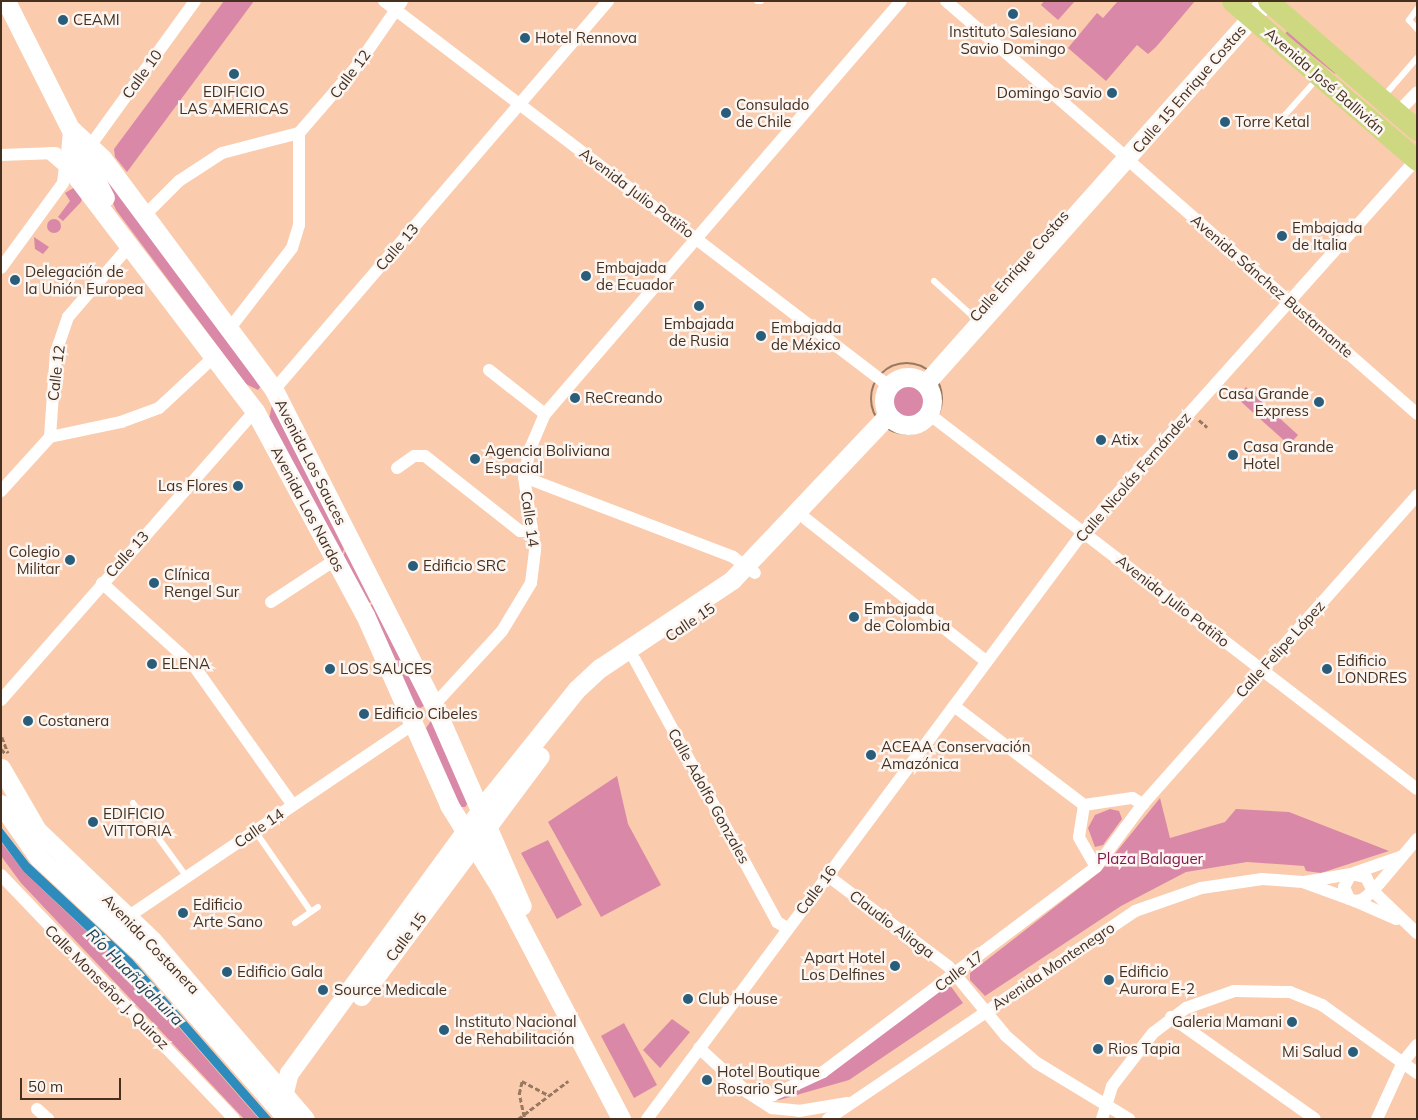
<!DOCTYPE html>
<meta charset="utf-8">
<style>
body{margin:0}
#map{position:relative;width:1418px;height:1120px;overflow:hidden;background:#facbac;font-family:Mulish,sans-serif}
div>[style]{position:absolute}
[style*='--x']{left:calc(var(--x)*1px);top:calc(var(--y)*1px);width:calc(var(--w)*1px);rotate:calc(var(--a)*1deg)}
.green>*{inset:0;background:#d989a7}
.round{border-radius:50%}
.water>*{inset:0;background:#2e8cbd}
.path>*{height:2.5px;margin-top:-1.25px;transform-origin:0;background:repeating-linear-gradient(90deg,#997861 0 5px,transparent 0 7.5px)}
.path>.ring{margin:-1.25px;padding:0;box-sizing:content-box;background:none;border:2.5px solid #997861;border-radius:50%}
.lane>*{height:6px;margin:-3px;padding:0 3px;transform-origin:3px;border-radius:3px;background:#fff}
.street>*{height:12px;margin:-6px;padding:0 6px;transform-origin:6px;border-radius:6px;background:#fff}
.secondary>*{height:19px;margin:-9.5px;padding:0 9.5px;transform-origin:9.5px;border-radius:9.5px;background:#fff}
.secondary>.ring{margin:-9.5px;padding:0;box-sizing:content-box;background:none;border:19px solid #fff;border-radius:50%}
.primary>*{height:21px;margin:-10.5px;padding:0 10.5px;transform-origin:10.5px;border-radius:10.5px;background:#ced880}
.dots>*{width:14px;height:14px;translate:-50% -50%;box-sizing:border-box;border:2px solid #fcf6f2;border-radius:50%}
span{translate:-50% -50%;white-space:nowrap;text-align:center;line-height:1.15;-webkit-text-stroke:5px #fcf6f2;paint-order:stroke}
.poi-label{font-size:15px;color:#452f1f}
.left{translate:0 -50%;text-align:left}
.right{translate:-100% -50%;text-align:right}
.street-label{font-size:15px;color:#452f1f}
.park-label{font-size:15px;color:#811b4d}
.water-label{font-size:16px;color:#173e53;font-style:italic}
.frame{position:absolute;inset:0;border:2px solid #452f1f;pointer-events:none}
.scale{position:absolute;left:20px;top:1078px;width:101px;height:22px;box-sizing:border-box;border:2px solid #452f1f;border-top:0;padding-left:6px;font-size:15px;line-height:18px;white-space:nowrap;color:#452f1f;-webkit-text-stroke:4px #fcf6f2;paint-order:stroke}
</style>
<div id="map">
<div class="green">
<i style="clip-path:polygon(224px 1px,254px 1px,127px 172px,115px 157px,114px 149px)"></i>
<i style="clip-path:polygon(1044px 1px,1075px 1px,1058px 20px,1041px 5px)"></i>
<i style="clip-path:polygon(1118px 1px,1195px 1px,1156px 47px,1148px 54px,1137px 45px,1106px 81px,1068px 48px,1097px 13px,1103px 18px)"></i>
<i style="clip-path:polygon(1288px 30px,1336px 72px,1335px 74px,1285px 34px)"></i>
<i style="clip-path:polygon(97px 166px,261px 386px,258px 390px,246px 384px,116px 210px)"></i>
<i style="clip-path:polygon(75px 187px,83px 195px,81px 202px,63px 221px,58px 217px,70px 201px,65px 193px)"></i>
<i class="round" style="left:47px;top:219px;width:14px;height:14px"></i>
<i style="clip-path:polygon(34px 237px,49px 247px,43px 254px,35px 249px)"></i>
<i class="round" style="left:893px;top:385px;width:32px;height:32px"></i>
<i style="clip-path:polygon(1246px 387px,1298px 435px,1289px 445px,1237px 398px)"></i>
<i style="clip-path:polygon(272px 405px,344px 549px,341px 557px,269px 419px)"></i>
<i style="clip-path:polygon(345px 551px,371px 602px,366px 605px,342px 559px)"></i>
<i style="clip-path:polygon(372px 604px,424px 706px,420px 708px,414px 705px,367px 607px)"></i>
<i style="clip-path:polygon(431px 721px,468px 803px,465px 807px,459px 807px,426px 728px)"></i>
<i style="clip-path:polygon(617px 776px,628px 824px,661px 885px,601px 917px,548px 822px)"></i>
<i style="clip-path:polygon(1160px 798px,1170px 838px,1225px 822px,1236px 809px,1289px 812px,1389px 851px,1321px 873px,1306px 871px,1304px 866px,1247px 862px,1186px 872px,1121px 906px,985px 996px,970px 980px,970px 973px,1101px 871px)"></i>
<i style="clip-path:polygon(1110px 809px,1119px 811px,1122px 819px,1103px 845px,1095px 847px,1088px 828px,1095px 815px)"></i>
<i style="clip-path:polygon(548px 840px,582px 905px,557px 919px,521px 853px)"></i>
<i style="clip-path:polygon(1px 842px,25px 873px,133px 975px,259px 1119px,244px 1119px,21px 883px,1px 856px)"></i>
<i style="clip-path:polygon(947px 981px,963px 1003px,849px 1080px,779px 1100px,767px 1098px,782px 1094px)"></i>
<i style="clip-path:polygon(672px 1019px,690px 1032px,660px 1068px,643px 1050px)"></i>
<i style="clip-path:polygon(624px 1023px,657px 1085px,634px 1098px,601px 1036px)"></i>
</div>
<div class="water">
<i style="clip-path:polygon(1px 827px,29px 863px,132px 959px,272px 1119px,260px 1119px,134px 975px,24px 872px,1px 841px)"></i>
</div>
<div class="path">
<i class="ring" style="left:871px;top:363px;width:69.5px;height:69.5px"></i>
<i style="--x:1199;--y:420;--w:11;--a:41"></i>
<i style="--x:2;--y:737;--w:17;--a:69"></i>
<i style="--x:1;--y:749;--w:7;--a:45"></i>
<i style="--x:524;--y:1117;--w:24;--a:-102"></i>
<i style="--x:519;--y:1094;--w:13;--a:-77"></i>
<i style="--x:522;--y:1081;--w:30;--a:28"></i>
<i style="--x:518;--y:1119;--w:63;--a:-37.2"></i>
</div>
<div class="lane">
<i style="--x:757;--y:1;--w:4;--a:0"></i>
<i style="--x:1417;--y:9;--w:14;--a:126"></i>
<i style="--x:1409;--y:20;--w:12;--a:48"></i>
<i style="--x:1384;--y:96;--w:50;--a:-49"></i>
<i style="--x:1277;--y:124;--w:60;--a:-48.4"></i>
<i style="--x:934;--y:281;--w:61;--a:42.3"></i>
<i style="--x:133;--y:803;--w:90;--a:54"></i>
<i style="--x:255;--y:831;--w:98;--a:55.3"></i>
<i style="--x:295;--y:923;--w:28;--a:-35"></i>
</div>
<div class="street">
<i style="--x:384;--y:1;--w:635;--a:37.32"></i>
<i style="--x:946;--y:1;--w:229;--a:40.9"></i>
<i style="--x:1397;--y:113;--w:29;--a:-46"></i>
<i style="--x:90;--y:146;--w:179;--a:-54.1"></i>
<i style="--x:1;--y:155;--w:55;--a:-2.1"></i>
<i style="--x:1127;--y:159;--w:386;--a:41.3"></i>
<i style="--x:145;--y:215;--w:48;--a:-45"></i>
<i style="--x:179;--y:181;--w:51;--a:-33.1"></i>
<i style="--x:222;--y:153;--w:80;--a:-14.6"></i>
<i style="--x:299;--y:133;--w:89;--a:-49.1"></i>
<i style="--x:357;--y:66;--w:79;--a:-55.3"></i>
<i style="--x:1;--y:268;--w:105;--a:-53.9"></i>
<i style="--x:63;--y:183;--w:16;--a:-83"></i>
<i style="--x:65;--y:167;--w:21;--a:-139"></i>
<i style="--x:230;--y:328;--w:101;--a:-52.2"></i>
<i style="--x:292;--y:248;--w:24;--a:-73"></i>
<i style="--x:299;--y:225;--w:92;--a:-90"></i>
<i style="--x:489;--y:370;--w:71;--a:38.2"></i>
<i style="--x:274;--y:390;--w:513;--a:-49.35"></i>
<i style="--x:929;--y:414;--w:615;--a:37.54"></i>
<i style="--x:50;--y:437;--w:73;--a:-11.9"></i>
<i style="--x:121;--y:422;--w:40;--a:-20.2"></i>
<i style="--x:159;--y:408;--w:76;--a:-42.9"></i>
<i style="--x:397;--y:468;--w:21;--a:-35"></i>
<i style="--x:414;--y:456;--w:11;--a:0"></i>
<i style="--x:425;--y:456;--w:121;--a:38.3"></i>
<i style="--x:520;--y:531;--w:11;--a:0"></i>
<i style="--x:524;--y:477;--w:224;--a:20.9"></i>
<i style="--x:733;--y:557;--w:27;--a:36"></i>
<i style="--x:1;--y:491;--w:73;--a:-47.8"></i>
<i style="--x:50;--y:437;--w:85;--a:-86"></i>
<i style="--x:56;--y:352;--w:37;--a:-71"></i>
<i style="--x:68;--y:317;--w:96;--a:-49.2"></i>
<i style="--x:806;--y:519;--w:229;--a:38.3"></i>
<i style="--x:102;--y:583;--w:124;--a:42.1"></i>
<i style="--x:194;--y:666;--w:169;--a:54.6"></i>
<i style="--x:271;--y:602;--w:77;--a:-33.3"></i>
<i style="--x:635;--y:660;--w:298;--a:61.5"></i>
<i style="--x:777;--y:922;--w:12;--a:31"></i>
<i style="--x:1;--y:700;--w:385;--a:-48.7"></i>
<i style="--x:434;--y:705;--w:100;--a:-47.4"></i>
<i style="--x:502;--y:631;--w:56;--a:-58.9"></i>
<i style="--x:531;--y:583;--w:34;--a:-83"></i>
<i style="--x:535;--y:549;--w:73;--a:-98.7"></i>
<i style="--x:524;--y:477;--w:29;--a:-78"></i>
<i style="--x:530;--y:449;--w:38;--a:-67"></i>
<i style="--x:545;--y:414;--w:545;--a:-49.24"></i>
<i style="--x:954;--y:706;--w:163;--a:37.3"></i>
<i style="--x:1417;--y:839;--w:68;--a:130.2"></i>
<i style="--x:1373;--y:891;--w:61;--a:43.7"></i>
<i style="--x:1096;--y:867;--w:34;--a:-120"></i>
<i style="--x:1079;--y:837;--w:32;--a:-81"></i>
<i style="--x:1084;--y:805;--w:49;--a:-8.3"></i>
<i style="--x:1132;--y:798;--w:13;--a:29"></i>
<i style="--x:1354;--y:873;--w:49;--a:-19.2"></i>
<i style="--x:1;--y:875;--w:337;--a:46.3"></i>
<i style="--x:828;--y:876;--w:151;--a:36.9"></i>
<i style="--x:949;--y:967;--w:89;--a:50.4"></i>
<i style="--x:1006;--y:1036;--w:41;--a:41.1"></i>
<i style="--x:1037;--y:1063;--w:108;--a:31.3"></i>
<i style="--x:1304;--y:882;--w:48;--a:-9.7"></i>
<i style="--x:1355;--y:901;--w:45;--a:23.7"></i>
<i style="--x:129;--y:916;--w:344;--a:-34"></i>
<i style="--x:1171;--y:1017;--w:176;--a:35.3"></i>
<i style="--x:699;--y:1048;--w:65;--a:42.5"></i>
<i style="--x:747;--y:1092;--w:30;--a:33"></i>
<i style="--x:772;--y:1108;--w:27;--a:6"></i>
<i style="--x:799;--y:1111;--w:49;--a:-9.5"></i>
<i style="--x:747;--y:1092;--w:26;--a:7"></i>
<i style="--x:773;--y:1095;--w:55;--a:-24.7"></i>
<i style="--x:823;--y:1072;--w:341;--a:-36.9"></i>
<i style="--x:1096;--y:867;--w:79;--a:-53.3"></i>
<i style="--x:1143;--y:804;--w:413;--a:-48.4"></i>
<i style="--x:37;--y:1109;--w:15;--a:42"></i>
<i style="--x:647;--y:1119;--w:733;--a:-53.38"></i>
<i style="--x:1084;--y:531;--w:498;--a:-48.2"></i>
<i style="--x:828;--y:1119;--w:371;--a:-34.1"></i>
<i style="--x:1135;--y:911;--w:70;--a:-19.2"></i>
<i style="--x:1201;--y:888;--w:62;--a:-8.4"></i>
<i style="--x:1262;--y:879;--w:41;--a:4.2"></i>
<i style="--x:1303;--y:882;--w:55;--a:20.1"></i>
<i style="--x:1355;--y:901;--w:7;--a:-8"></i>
<i style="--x:1362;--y:900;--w:14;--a:-39"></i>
<i style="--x:1373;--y:891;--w:16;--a:-117"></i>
<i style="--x:1366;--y:877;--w:15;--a:-169"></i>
<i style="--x:1351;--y:874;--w:15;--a:118"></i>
<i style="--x:1344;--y:887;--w:13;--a:67"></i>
<i style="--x:1102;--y:1119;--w:34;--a:-73"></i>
<i style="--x:1112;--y:1086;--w:67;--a:-52.3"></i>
<i style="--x:1153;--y:1033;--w:41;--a:-37.1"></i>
<i style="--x:1186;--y:1008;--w:51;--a:-19.5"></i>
<i style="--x:1234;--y:991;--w:56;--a:1"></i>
<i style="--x:1290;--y:992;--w:35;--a:22"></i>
<i style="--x:1322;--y:1005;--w:117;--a:35.6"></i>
<i style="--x:1377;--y:1119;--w:63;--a:-65.5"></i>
<i style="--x:1403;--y:1062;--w:22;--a:-51"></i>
</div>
<div class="secondary">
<i style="--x:6;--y:1;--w:220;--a:63.3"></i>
<i style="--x:72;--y:130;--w:37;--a:95"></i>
<i style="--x:69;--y:167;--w:307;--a:52.7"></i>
<i style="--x:255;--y:411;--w:232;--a:61.7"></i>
<i style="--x:365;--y:615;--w:208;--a:66.1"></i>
<i style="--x:449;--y:805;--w:99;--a:58.2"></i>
<i style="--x:501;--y:889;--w:259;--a:62.4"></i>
<i style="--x:72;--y:130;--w:41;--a:43"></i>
<i style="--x:102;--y:158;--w:289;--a:53.4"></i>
<i style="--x:274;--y:390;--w:353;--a:63.1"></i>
<i style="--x:434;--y:705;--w:219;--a:66.4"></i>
<i class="ring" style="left:884px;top:377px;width:29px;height:29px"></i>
<i style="--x:925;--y:384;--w:513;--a:-48.32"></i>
<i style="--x:1;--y:768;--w:72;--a:59.9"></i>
<i style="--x:37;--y:830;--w:159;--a:43.7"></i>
<i style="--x:152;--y:940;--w:235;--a:49.5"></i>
<i style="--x:1;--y:804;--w:65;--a:55.1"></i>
<i style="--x:38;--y:857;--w:145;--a:43"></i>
<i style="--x:144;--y:956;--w:210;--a:48.7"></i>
<i style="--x:361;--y:996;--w:299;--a:-53.3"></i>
<i style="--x:280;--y:1108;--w:36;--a:-76"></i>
<i style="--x:289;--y:1073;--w:344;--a:-53.9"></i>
<i style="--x:492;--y:795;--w:134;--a:-51.3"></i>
<i style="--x:576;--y:690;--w:33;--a:-43"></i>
<i style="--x:600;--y:668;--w:159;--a:-33.7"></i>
<i style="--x:732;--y:580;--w:227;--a:-46.6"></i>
</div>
<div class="primary">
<i style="--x:1232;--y:1;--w:244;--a:40.7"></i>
<i style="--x:1268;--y:1;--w:197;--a:40.9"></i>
</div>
<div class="dots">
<i style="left:1013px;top:14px;background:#2a5d7a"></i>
<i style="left:63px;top:20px;background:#2a5d7a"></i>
<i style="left:525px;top:38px;background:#2a5d7a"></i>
<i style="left:234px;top:74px;background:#2a5d7a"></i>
<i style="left:1112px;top:93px;background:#2a5d7a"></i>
<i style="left:726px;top:113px;background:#2a5d7a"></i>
<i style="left:1225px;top:122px;background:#2a5d7a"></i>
<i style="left:1282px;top:236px;background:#2a5d7a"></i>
<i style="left:586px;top:276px;background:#2a5d7a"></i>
<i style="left:15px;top:280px;background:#2a5d7a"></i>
<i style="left:699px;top:306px;background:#2a5d7a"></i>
<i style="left:761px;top:336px;background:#2a5d7a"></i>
<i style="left:575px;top:398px;background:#2a5d7a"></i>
<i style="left:1319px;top:402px;background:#2a5d7a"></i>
<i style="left:1101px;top:440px;background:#2a5d7a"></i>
<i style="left:1233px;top:455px;background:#2a5d7a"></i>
<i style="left:475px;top:459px;background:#2a5d7a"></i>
<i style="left:238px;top:486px;background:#2a5d7a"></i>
<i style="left:70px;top:560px;background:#2a5d7a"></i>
<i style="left:413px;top:566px;background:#2a5d7a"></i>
<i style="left:154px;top:583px;background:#2a5d7a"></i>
<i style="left:854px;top:617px;background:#2a5d7a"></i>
<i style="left:152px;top:664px;background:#2a5d7a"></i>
<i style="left:330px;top:669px;background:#2a5d7a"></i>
<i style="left:1327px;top:669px;background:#2a5d7a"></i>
<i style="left:364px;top:714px;background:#2a5d7a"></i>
<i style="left:28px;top:721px;background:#2a5d7a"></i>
<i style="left:871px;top:755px;background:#2a5d7a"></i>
<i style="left:93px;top:822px;background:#2a5d7a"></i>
<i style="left:183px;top:913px;background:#2a5d7a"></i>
<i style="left:895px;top:966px;background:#2a5d7a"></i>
<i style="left:227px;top:972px;background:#2a5d7a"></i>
<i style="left:1109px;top:980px;background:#2a5d7a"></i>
<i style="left:323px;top:990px;background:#2a5d7a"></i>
<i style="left:688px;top:999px;background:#2a5d7a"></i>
<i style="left:1292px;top:1022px;background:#2a5d7a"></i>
<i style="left:444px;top:1030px;background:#2a5d7a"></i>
<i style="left:1098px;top:1049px;background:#2a5d7a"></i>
<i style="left:1353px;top:1052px;background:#2a5d7a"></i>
<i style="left:707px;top:1080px;background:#2a5d7a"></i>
</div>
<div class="poi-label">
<span class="left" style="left:73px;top:20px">CEAMI</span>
<span style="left:1013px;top:40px">Instituto Salesiano<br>Savio Domingo</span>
<span class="left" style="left:535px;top:38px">Hotel Rennova</span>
<span style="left:234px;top:100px">EDIFICIO<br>LAS AMERICAS</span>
<span class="right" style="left:1102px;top:93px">Domingo Savio</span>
<span class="left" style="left:736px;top:113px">Consulado<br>de Chile</span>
<span class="left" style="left:1235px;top:122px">Torre Ketal</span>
<span class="left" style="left:1292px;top:236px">Embajada<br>de Italia</span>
<span class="left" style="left:596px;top:276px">Embajada<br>de Ecuador</span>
<span class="left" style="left:25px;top:280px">Delegación de<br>la Unión Europea</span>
<span style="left:699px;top:332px">Embajada<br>de Rusia</span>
<span class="left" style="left:771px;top:336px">Embajada<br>de México</span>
<span class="right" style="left:1309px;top:402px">Casa Grande<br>Express</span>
<span class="left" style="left:585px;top:398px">ReCreando</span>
<span class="left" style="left:1111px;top:440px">Atix</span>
<span class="left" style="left:1243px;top:455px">Casa Grande<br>Hotel</span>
<span class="left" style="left:485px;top:459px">Agencia Boliviana<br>Espacial</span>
<span class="right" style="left:228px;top:486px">Las Flores</span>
<span class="right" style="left:60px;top:560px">Colegio<br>Militar</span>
<span class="left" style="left:423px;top:566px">Edificio SRC</span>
<span class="left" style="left:164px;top:583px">Clínica<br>Rengel Sur</span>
<span class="left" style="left:864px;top:617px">Embajada<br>de Colombia</span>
<span class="left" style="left:1337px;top:669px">Edificio<br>LONDRES</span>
<span class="left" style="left:162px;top:664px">ELENA</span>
<span class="left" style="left:340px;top:669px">LOS SAUCES</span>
<span class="left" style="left:374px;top:714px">Edificio Cibeles</span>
<span class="left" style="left:38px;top:721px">Costanera</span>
<span class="left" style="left:881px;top:755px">ACEAA Conservación<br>Amazónica</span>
<span class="left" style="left:103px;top:822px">EDIFICIO<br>VITTORIA</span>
<span class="left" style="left:193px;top:913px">Edificio<br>Arte Sano</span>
<span class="right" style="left:885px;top:966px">Apart Hotel<br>Los Delfines</span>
<span class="left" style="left:1119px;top:980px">Edificio<br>Aurora E-2</span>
<span class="left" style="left:237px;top:972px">Edificio Gala</span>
<span class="left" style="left:334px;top:990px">Source Medicale</span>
<span class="left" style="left:698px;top:999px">Club House</span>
<span class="left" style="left:455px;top:1030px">Instituto Nacional<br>de Rehabilitación</span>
<span class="right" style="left:1282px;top:1022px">Galeria Mamani</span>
<span class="left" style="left:1108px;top:1049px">Rios Tapia</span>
<span class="right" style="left:1342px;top:1052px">Mi Salud</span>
<span class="left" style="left:717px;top:1080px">Hotel Boutique<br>Rosario Sur</span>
</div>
<div class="street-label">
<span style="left:142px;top:74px;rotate:-54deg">Calle 10</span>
<span style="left:350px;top:74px;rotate:-53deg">Calle 12</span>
<span style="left:1325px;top:81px;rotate:41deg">Avenida José Ballivián</span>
<span style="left:1189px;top:89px;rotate:-49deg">Calle 15 Enrique Costas</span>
<span style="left:637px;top:193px;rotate:37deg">Avenida Julio Patiño</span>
<span style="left:397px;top:247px;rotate:-49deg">Calle 13</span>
<span style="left:1019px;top:266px;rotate:-49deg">Calle Enrique Costas</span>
<span style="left:1272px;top:286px;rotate:41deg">Avenida Sánchez Bustamante</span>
<span style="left:56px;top:373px;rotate:-83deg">Calle 12</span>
<span style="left:311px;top:462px;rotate:63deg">Avenida Los Sauces</span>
<span style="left:1133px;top:477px;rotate:-49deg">Calle Nicolás Fernández</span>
<span style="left:308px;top:509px;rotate:62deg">Avenida Los Nardos</span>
<span style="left:530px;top:519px;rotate:82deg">Calle 14</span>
<span style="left:127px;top:554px;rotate:-48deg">Calle 13</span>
<span style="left:1173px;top:601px;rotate:38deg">Avenida Julio Patiño</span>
<span style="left:690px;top:622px;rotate:-34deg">Calle 15</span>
<span style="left:1280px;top:649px;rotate:-48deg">Calle Felipe López</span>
<span style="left:709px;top:796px;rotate:61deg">Calle Adolfo Gonzales</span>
<span style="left:259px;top:828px;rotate:-35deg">Calle 14</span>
<span style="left:816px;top:890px;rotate:-53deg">Calle 16</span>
<span style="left:892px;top:924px;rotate:37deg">Claudio Aliaga</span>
<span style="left:406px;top:937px;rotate:-53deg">Calle 15</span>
<span style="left:151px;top:944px;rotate:46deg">Avenida Costanera</span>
<span style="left:1053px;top:966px;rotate:-34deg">Avenida Montenegro</span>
<span style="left:959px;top:971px;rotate:-37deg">Calle 17</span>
<span style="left:107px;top:987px;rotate:45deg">Calle Monseñor J. Quiroz</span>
</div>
<div class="park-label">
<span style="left:1150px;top:859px">Plaza Balaguer</span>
</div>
<div class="water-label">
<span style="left:135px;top:977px;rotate:45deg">Río Huañajahuira</span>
</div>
<div class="frame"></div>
<div class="scale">50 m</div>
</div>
